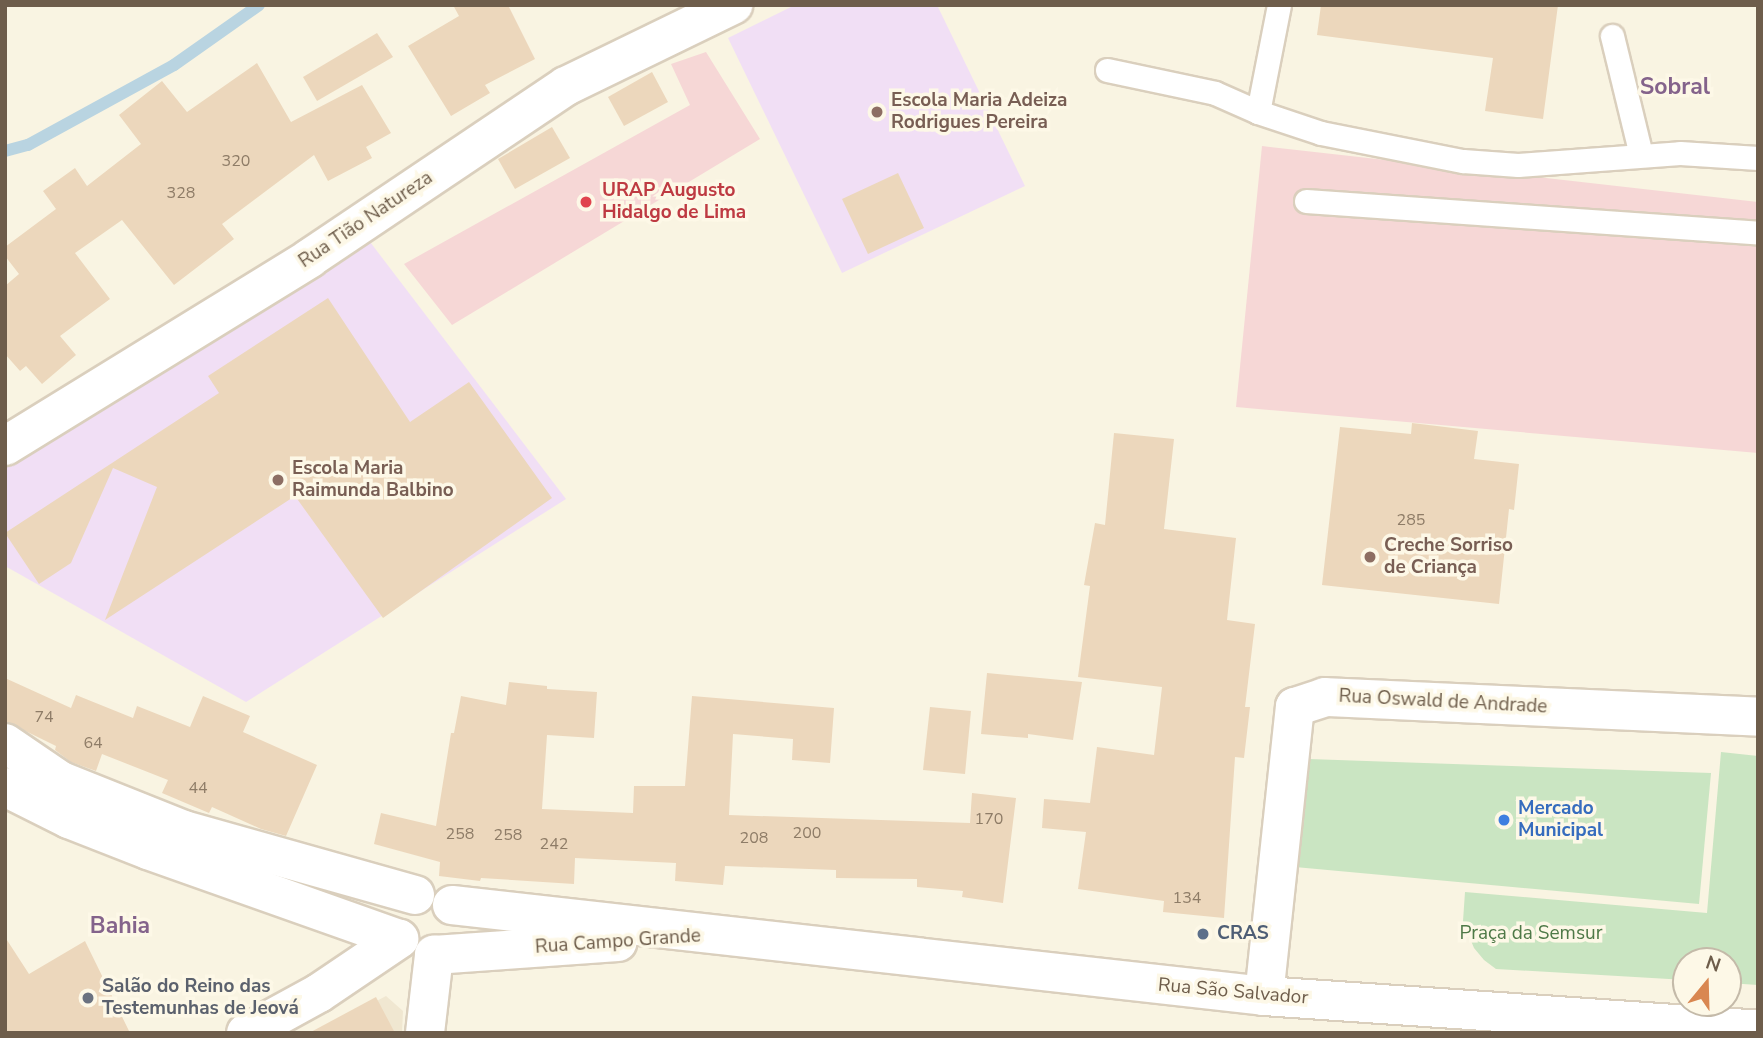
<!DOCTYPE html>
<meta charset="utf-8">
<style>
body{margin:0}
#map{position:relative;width:1763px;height:1038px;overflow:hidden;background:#f9f4e2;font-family:"Nunito Sans",sans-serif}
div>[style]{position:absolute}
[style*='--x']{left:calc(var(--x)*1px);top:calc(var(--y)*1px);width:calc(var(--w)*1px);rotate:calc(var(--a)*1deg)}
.residential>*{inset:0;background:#f0e7d1}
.education>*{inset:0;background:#f1dff5}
.medical>*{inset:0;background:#f6d7d6}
.green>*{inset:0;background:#cae5c2}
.stream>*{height:12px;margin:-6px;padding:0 6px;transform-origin:6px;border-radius:6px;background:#b9d4e1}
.building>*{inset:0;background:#ecd7bc}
.roads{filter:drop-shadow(2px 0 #dacfbd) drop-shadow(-2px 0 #dacfbd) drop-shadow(0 2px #dacfbd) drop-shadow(0 -2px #dacfbd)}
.lane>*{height:23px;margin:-11.5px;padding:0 11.5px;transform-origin:11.5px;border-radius:11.5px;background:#fff}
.street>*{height:38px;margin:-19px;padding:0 19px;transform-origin:19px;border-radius:19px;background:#fff}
.secondary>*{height:38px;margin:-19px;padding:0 19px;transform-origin:19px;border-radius:19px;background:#fff}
.dots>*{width:19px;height:19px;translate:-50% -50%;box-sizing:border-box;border:4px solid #fdf8e7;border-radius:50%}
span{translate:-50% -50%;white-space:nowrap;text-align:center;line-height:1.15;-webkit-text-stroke:7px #fdf8e7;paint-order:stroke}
.number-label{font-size:16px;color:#8e7c67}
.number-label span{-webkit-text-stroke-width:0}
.education-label{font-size:19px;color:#785e54;font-weight:700}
.left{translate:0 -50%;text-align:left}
.health-label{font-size:19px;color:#be3a42;font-weight:700}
.street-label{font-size:19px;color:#6e5d4b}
.shop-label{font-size:19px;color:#366cbe;font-weight:700}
.service-label{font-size:19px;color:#4e5e75;font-weight:700}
.park-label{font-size:19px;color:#4e7947}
.worship-label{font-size:19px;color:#5b616d;font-weight:700}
.quarter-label{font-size:23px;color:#84638b;font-weight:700}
.frame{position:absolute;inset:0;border:7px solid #6e5d4b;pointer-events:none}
.north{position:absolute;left:1672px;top:947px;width:70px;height:70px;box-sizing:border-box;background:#fdf8e7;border:2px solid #c4baa9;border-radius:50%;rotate:19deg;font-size:19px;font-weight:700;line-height:28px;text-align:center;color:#6e5d4b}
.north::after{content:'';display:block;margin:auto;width:24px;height:32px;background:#d98751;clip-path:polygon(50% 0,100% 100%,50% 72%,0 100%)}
</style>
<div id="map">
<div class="residential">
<i style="clip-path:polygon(386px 996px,403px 1011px,402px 1033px,317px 1033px)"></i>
</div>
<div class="education">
<i style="clip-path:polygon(795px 5px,937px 5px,1025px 186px,842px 273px,728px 38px)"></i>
<i style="clip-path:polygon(364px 234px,566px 499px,246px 702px,5px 566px,5px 461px)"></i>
</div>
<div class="medical">
<i style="clip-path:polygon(706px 52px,760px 139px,452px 325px,404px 264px,690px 105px,671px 64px)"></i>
<i style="clip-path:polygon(1262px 146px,1758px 202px,1758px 453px,1236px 407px)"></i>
</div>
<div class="green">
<i style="clip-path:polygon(1721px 752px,1758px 756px,1758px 985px,1728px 983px,1728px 961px,1686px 961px,1686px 980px,1496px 969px,1484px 960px,1474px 948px,1463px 921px,1465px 892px,1707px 913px)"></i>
<i style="clip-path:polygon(1309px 759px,1711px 773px,1699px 904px,1295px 867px)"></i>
</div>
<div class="stream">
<i style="--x:5;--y:151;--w:24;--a:-15"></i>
<i style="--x:28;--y:145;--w:166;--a:-28.7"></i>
<i style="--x:174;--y:65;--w:104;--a:-35.2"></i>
</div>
<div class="building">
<i style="clip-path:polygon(453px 5px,508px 5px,535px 59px,485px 85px,490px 93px,451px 116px,408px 46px,459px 16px)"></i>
<i style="clip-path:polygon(1321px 5px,1558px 5px,1543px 119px,1485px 111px,1493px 58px,1317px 35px)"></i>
<i style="clip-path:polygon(377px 33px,393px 57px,317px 101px,303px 77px)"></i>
<i style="clip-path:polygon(257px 63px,291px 122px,362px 85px,391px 133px,366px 147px,372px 158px,328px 181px,314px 155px,222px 224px,234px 239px,174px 285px,122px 220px,75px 253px,110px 299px,60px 336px,76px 355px,42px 384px,26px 366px,20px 371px,5px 354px,5px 286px,19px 274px,5px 256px,5px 247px,56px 209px,43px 191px,75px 168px,87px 186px,141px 144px,119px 115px,162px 81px,187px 112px)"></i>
<i style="clip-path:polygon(652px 72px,668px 102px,624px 126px,608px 97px)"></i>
<i style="clip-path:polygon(552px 127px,570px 158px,515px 189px,498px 159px)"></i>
<i style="clip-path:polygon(898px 173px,924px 228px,868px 254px,842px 199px)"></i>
<i style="clip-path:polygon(328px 298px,410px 422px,469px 382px,552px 498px,383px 618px,295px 496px,105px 620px,157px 487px,113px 468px,71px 563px,39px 584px,5px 533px,219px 393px,208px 376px)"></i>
<i style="clip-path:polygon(1412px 423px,1478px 431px,1474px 459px,1519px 464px,1514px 510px,1509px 509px,1499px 604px,1322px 585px,1340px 427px,1411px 434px)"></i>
<i style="clip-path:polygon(1114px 433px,1174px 439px,1164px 529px,1236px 538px,1227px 620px,1255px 624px,1245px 707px,1250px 707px,1244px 758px,1235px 757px,1224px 918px,1163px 912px,1164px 901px,1078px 889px,1086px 832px,1042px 828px,1044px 799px,1090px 803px,1097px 747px,1154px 755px,1162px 687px,1078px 677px,1090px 586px,1084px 585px,1095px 523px,1105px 525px)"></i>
<i style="clip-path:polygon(987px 673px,1082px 682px,1073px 740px,1028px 734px,1028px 738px,981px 734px)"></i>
<i style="clip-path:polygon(5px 678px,71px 708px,76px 695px,133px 718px,137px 706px,190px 727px,203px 696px,250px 716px,243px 732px,317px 765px,286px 836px,261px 829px,212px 807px,209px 813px,162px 793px,168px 780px,102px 754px,96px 771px,71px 762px,55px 750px,56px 746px,5px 721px)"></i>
<i style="clip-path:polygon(509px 682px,547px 686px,547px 689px,597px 692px,594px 738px,547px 735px,542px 809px,633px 813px,634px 786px,685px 786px,692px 696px,834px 708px,830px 763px,792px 760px,793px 739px,733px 734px,729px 815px,970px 823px,972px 793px,1016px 798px,1003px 903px,962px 897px,963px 891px,917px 887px,917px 879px,836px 878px,836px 870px,725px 866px,723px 885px,675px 881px,676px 863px,575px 858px,574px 884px,481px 878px,480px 881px,439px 876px,440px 862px,374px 844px,381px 813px,436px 826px,451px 733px,454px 733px,461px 696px,506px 705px)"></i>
<i style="clip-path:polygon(930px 707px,971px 711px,965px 774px,923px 770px)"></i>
<i style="clip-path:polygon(5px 937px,29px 974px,85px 941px,130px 1033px,5px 1033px)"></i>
<i style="clip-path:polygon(376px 997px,395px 1033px,309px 1033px)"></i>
</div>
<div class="roads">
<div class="lane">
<i style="--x:1612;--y:36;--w:122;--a:76.3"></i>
<i style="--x:1107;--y:70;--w:110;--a:12"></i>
<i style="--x:1215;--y:93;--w:47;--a:23.8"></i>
<i style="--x:1258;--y:112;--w:66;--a:18.4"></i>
<i style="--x:1321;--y:133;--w:145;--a:11.2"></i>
<i style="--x:1463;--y:161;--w:55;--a:4.2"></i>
<i style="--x:1518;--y:165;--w:162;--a:-4.2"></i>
<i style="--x:1680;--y:153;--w:78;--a:3.7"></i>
<i style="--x:1258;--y:112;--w:109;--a:-78.9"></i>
<i style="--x:1306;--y:201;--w:453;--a:4"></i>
</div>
<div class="street">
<i style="--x:5;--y:446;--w:358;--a:-31.6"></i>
<i style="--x:310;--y:258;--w:308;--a:-33.9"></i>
<i style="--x:566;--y:86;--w:186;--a:-25.9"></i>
<i style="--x:1264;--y:996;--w:291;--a:-83.9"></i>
<i style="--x:1295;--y:707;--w:32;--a:-18"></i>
<i style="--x:1325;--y:697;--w:433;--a:2.6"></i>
<i style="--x:425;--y:1033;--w:79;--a:-83.4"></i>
</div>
<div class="secondary">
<i style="--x:5;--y:743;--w:68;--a:34.2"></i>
<i style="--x:61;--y:781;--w:132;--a:21.7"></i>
<i style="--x:184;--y:830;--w:240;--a:15.7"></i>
<i style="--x:5;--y:787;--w:72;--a:26.6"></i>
<i style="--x:69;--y:819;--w:85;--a:21.4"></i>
<i style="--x:148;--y:850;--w:266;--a:19.5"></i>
<i style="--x:452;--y:905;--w:817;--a:6.39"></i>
<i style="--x:1264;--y:996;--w:495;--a:3.9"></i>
<i style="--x:434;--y:955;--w:184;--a:-4"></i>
<i style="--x:246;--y:1033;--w:83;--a:-28.7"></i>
<i style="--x:319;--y:993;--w:97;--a:-34"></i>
</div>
</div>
<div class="dots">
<i style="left:877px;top:112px;background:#8d6e63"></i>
<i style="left:586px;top:202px;background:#e0444e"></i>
<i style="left:278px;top:480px;background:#8d6e63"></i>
<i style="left:1370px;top:557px;background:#8d6e63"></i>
<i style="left:1504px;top:820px;background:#3f7fe0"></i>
<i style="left:1203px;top:934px;background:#5c6f8a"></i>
<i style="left:88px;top:998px;background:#6b7280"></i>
</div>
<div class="number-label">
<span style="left:236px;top:161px">320</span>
<span style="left:181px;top:193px">328</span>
<span style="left:1411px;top:520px">285</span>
<span style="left:44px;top:717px">74</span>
<span style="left:93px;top:743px">64</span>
<span style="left:198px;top:788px">44</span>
<span style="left:989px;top:819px">170</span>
<span style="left:807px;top:833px">200</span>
<span style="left:460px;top:834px">258</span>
<span style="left:508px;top:835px">258</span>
<span style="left:754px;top:838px">208</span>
<span style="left:554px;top:844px">242</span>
<span style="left:1187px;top:898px">134</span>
</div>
<div class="education-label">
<span class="left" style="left:891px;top:112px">Escola Maria Adeiza<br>Rodrigues Pereira</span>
<span class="left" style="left:292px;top:480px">Escola Maria<br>Raimunda Balbino</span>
<span class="left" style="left:1384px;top:557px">Creche Sorriso<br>de Criança</span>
</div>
<div class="health-label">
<span class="left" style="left:602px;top:202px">URAP Augusto<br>Hidalgo de Lima</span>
</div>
<div class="street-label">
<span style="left:366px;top:220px;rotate:-34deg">Rua Tião Natureza</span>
<span style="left:1443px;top:702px;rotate:3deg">Rua Oswald de Andrade</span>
<span style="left:618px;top:942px;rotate:-4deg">Rua Campo Grande</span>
<span style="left:1233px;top:992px;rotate:5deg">Rua São Salvador</span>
</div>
<div class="shop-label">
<span class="left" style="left:1518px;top:820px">Mercado<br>Municipal</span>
</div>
<div class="service-label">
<span class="left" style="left:1217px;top:934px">CRAS</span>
</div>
<div class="park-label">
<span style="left:1531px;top:934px">Praça da Semsur</span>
</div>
<div class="worship-label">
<span class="left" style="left:102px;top:998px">Salão do Reino das<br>Testemunhas de Jeová</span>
</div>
<div class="quarter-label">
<span style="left:1675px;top:87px">Sobral</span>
<span style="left:120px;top:926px">Bahia</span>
</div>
<div class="frame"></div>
<div class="north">N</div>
</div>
